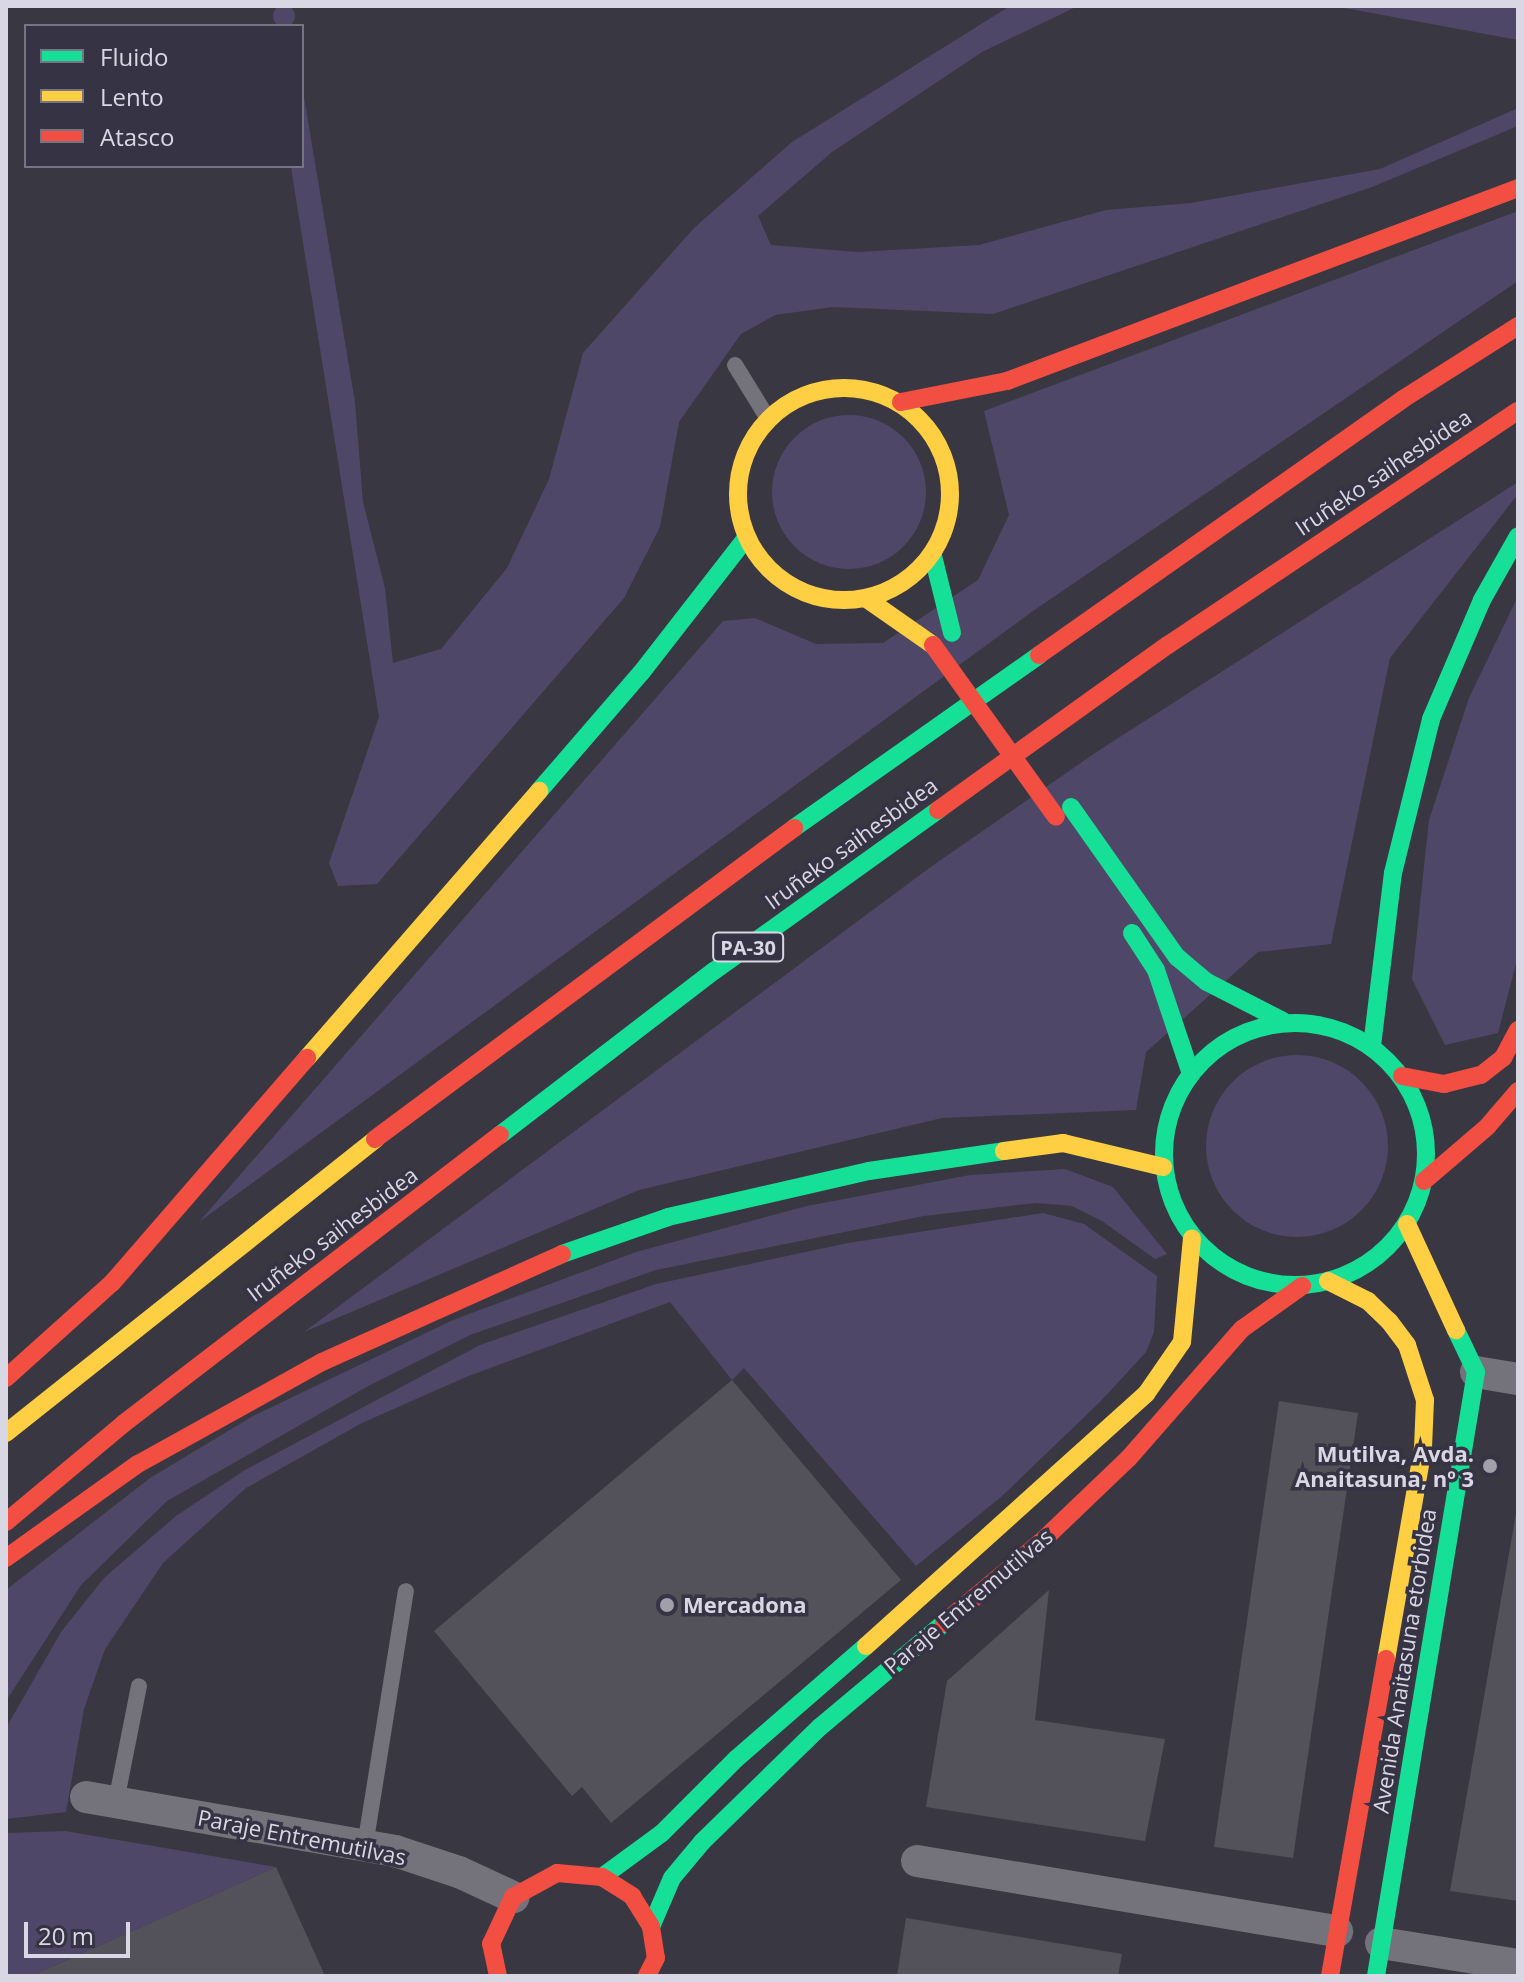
<!DOCTYPE html>
<meta charset="utf-8">
<style>
body{margin:0}
#map{position:relative;width:1524px;height:1982px;overflow:hidden;background:#393741;font-family:"Open Sans",sans-serif}
div>[style]{position:absolute}
[style*='--x']{left:calc(var(--x)*1px);top:calc(var(--y)*1px);width:calc(var(--w)*1px);rotate:calc(var(--a)*1deg)}
.green>*{inset:0;background:#4f4767}
.round{border-radius:50%}
.building>*{inset:0;background:#535159}
.lane>*{height:16px;margin:-8px;padding:0 8px;transform-origin:8px;border-radius:8px;background:#74737b}
.street>*{height:32px;margin:-16px;padding:0 16px;transform-origin:16px;border-radius:16px;background:#74737b}
.fast>*{height:18px;margin:-9px;padding:0 9px;transform-origin:9px;border-radius:9px;background:#16e098}
.fast>.ring{margin:-9px;padding:0;box-sizing:content-box;background:none;border:18px solid #16e098;border-radius:50%}
.slow>*{height:18px;margin:-9px;padding:0 9px;transform-origin:9px;border-radius:9px;background:#ffcf43}
.slow>.ring{margin:-9px;padding:0;box-sizing:content-box;background:none;border:18px solid #ffcf43;border-radius:50%}
.jam>*{height:18px;margin:-9px;padding:0 9px;transform-origin:9px;border-radius:9px;background:#f24e42}
.jam-bridge>*{height:18px;margin:-9px;padding:0 9px;transform-origin:9px;border-radius:9px;background:#f24e42}
.dots>*{width:22px;height:22px;translate:-50% -50%;box-sizing:border-box;border:4px solid #363345;border-radius:50%}
span{translate:-50% -50%;white-space:nowrap;text-align:center;line-height:1.15;-webkit-text-stroke:7px #363345;paint-order:stroke}
.shield-label span{padding:2px 6px;background:#363345;border:2px solid;border-radius:6px;-webkit-text-stroke-width:0}
.shield-label{font-size:20px;color:#d9d7e3;font-weight:700}
.street-label{font-size:22px;color:#d9d7e3}
.poi-label{font-size:22px;color:#d9d7e3;font-weight:700}
.right{translate:-100% -50%;text-align:right}
.left{translate:0 -50%;text-align:left}
.frame{position:absolute;inset:0;border:8px solid #d9d7e3;pointer-events:none}
.legend{position:absolute;left:24px;top:24px;width:280px;height:144px;box-sizing:border-box;background:#363345;border:2px solid #777584;margin:0;padding:10px 14px;list-style:none;font-size:24px;color:#d9d7e3}
.legend li{display:flex;align-items:center;gap:16px;height:40px}
.legend b{width:40px;border:2px solid #777584}
.scale{position:absolute;left:24px;top:1922px;width:106px;height:36px;box-sizing:border-box;border:4px solid #d9d7e3;border-top:0;padding-left:10px;font-size:24px;line-height:28px;white-space:nowrap;color:#d9d7e3;-webkit-text-stroke:6px #363345;paint-order:stroke}
</style>
<div id="map">
<div class="green">
<i class="round" style="left:273px;top:5px;width:22px;height:22px"></i>
<i style="clip-path:polygon(1010px 6px,1078px 6px,982px 52px,832px 152px,758px 216px,771px 245px,858px 252px,979px 245px,1106px 210px,1191px 203px,1380px 169px,1518px 108px,1518px 126px,1372px 187px,993px 314px,833px 307px,775px 315px,741px 334px,679px 422px,660px 527px,624px 598px,377px 884px,338px 886px,329px 863px,379px 717px,292px 174px,291px 166px,302px 166px,302px 85px,355px 402px,363px 502px,385px 588px,393px 663px,441px 649px,507px 568px,549px 479px,583px 353px,694px 228px,792px 142px)"></i>
<i style="clip-path:polygon(1332px 6px,1518px 6px,1518px 40px,1361px 11px)"></i>
<i style="clip-path:polygon(1518px 211px,1518px 281px,1033px 611px,199px 1222px,723px 621px,755px 618px,816px 644px,883px 643px,978px 580px,1009px 515px,984px 411px)"></i>
<i class="round" style="left:772px;top:415px;width:154px;height:154px"></i>
<i style="clip-path:polygon(1518px 482px,1518px 494px,1390px 658px,1331px 944px,1258px 952px,1146px 1052px,1136px 1110px,942px 1118px,639px 1190px,304px 1332px,932px 866px,1098px 751px)"></i>
<i style="clip-path:polygon(1518px 596px,1518px 956px,1498px 1033px,1445px 1045px,1412px 979px,1429px 820px,1469px 698px)"></i>
<i class="round" style="left:1206px;top:1055px;width:182px;height:182px"></i>
<i style="clip-path:polygon(1065px 1169px,1113px 1187px,1167px 1254px,1155px 1259px,1102px 1221px,1072px 1206px,1036px 1203px,924px 1216px,656px 1270px,470px 1335px,370px 1385px,167px 1501px,81px 1585px,6px 1701px,6px 1590px,150px 1478px,253px 1416px,453px 1320px,636px 1252px,807px 1206px,970px 1175px)"></i>
<i style="clip-path:polygon(1043px 1213px,1084px 1224px,1157px 1276px,1154px 1332px,1146px 1352px,1100px 1402px,1001px 1497px,916px 1566px,744px 1368px,732px 1380px,670px 1302px,466px 1377px,362px 1423px,246px 1488px,163px 1563px,105px 1649px,84px 1709px,66px 1812px,6px 1819px,6px 1728px,61px 1632px,104px 1578px,176px 1516px,245px 1470px,480px 1345px,656px 1284px,848px 1243px)"></i>
<i style="clip-path:polygon(65px 1831px,276px 1867px,31px 1976px,6px 1976px,6px 1833px)"></i>
</div>
<div class="building">
<i style="clip-path:polygon(732px 1380px,901px 1580px,611px 1823px,582px 1787px,572px 1796px,434px 1631px)"></i>
<i style="clip-path:polygon(1279px 1401px,1358px 1413px,1293px 1858px,1214px 1847px)"></i>
<i style="clip-path:polygon(1518px 1502px,1518px 1901px,1450px 1891px)"></i>
<i style="clip-path:polygon(1049px 1590px,1035px 1720px,1165px 1739px,1145px 1841px,926px 1807px,947px 1681px)"></i>
<i style="clip-path:polygon(276px 1867px,325px 1976px,31px 1976px)"></i>
<i style="clip-path:polygon(906px 1918px,1122px 1954px,1118px 1976px,897px 1976px)"></i>
</div>
<div class="lane">
<i style="--x:735;--y:365;--w:61;--a:58.4"></i>
<i style="--x:116;--y:1802;--w:118;--a:-78.8"></i>
<i style="--x:365;--y:1846;--w:258;--a:-80.9"></i>
</div>
<div class="street">
<i style="--x:1476;--y:1372;--w:43;--a:9.5"></i>
<i style="--x:86;--y:1797;--w:314;--a:9.9"></i>
<i style="--x:395;--y:1851;--w:67;--a:18.2"></i>
<i style="--x:459;--y:1872;--w:60;--a:24.8"></i>
<i style="--x:917;--y:1861;--w:426;--a:9.5"></i>
<i style="--x:1381;--y:1943;--w:139;--a:9.1"></i>
</div>
<div class="fast">
<i style="--x:933;--y:556;--w:79;--a:76.1"></i>
<i style="--x:539;--y:791;--w:156;--a:-49.2"></i>
<i style="--x:641;--y:673;--w:171;--a:-52.1"></i>
<i style="--x:1071;--y:807;--w:184;--a:54.8"></i>
<i style="--x:1177;--y:957;--w:39;--a:40"></i>
<i style="--x:1207;--y:982;--w:85;--a:27.2"></i>
<i style="--x:794;--y:828;--w:300;--a:-35.2"></i>
<i style="--x:1132;--y:933;--w:44;--a:57"></i>
<i style="--x:1156;--y:970;--w:107;--a:71.4"></i>
<i class="ring" style="left:1164px;top:1023px;width:244px;height:244px"></i>
<i style="--x:1372;--y:1046;--w:174;--a:-83.1"></i>
<i style="--x:1393;--y:873;--w:159;--a:-76.1"></i>
<i style="--x:1431;--y:719;--w:129;--a:-66.8"></i>
<i style="--x:1482;--y:600;--w:73;--a:-60.6"></i>
<i style="--x:500;--y:1135;--w:270;--a:-37.5"></i>
<i style="--x:714;--y:971;--w:276;--a:-35.7"></i>
<i style="--x:562;--y:1254;--w:112;--a:-19.2"></i>
<i style="--x:668;--y:1217;--w:206;--a:-12.9"></i>
<i style="--x:869;--y:1171;--w:136;--a:-8.4"></i>
<i style="--x:602;--y:1877;--w:74;--a:-36.3"></i>
<i style="--x:662;--y:1833;--w:105;--a:-45"></i>
<i style="--x:736;--y:1759;--w:172;--a:-41"></i>
<i style="--x:651;--y:1927;--w:53;--a:-66.8"></i>
<i style="--x:672;--y:1878;--w:47;--a:-50.2"></i>
<i style="--x:702;--y:1842;--w:165;--a:-44.3"></i>
<i style="--x:820;--y:1727;--w:162;--a:-40"></i>
<i style="--x:1376;--y:1976;--w:612;--a:-80.6"></i>
<i style="--x:1476;--y:1372;--w:47;--a:-115.5"></i>
</div>
<div class="slow">
<i class="ring" style="left:738px;top:388px;width:194px;height:194px"></i>
<i style="--x:867;--y:599;--w:80;--a:34.9"></i>
<i style="--x:307;--y:1058;--w:354;--a:-49"></i>
<i style="--x:1004;--y:1151;--w:60;--a:-7.7"></i>
<i style="--x:1063;--y:1143;--w:103;--a:13.5"></i>
<i style="--x:1407;--y:1224;--w:117;--a:65.2"></i>
<i style="--x:1328;--y:1281;--w:45;--a:26.6"></i>
<i style="--x:1368;--y:1301;--w:29;--a:44"></i>
<i style="--x:1389;--y:1321;--w:30;--a:53"></i>
<i style="--x:1407;--y:1345;--w:58;--a:71.9"></i>
<i style="--x:1425;--y:1400;--w:48;--a:92.4"></i>
<i style="--x:1423;--y:1448;--w:214;--a:99.9"></i>
<i style="--x:6;--y:1433;--w:472;--a:-38.5"></i>
<i style="--x:866;--y:1646;--w:377;--a:-42"></i>
<i style="--x:1146;--y:1394;--w:63;--a:-55.3"></i>
<i style="--x:1182;--y:1342;--w:104;--a:-84.5"></i>
</div>
<div class="jam">
<i style="--x:901;--y:402;--w:108;--a:-11.2"></i>
<i style="--x:1007;--y:381;--w:546;--a:-20.69"></i>
<i style="--x:1039;--y:655;--w:445;--a:-35.1"></i>
<i style="--x:1403;--y:399;--w:136;--a:-32.4"></i>
<i style="--x:938;--y:810;--w:283;--a:-35.7"></i>
<i style="--x:1168;--y:645;--w:421;--a:-33.8"></i>
<i style="--x:1402;--y:1076;--w:43;--a:10.8"></i>
<i style="--x:1444;--y:1084;--w:38;--a:-14"></i>
<i style="--x:1481;--y:1075;--w:28;--a:-38"></i>
<i style="--x:1503;--y:1058;--w:32;--a:-62"></i>
<i style="--x:375;--y:1139;--w:522;--a:-36.58"></i>
<i style="--x:1424;--y:1181;--w:83;--a:-40.6"></i>
<i style="--x:1487;--y:1127;--w:48;--a:-49.3"></i>
<i style="--x:6;--y:1378;--w:142;--a:-41.9"></i>
<i style="--x:112;--y:1283;--w:298;--a:-49.1"></i>
<i style="--x:6;--y:1522;--w:153;--a:-39.9"></i>
<i style="--x:123;--y:1424;--w:475;--a:-37.5"></i>
<i style="--x:6;--y:1558;--w:162;--a:-35.5"></i>
<i style="--x:138;--y:1464;--w:210;--a:-29"></i>
<i style="--x:322;--y:1362;--w:263;--a:-24.2"></i>
<i style="--x:944;--y:1623;--w:126;--a:-39.9"></i>
<i style="--x:1041;--y:1542;--w:120;--a:-43.7"></i>
<i style="--x:1128;--y:1459;--w:173;--a:-48.8"></i>
<i style="--x:1242;--y:1329;--w:74;--a:-35.6"></i>
<i style="--x:498;--y:1976;--w:33;--a:-102"></i>
<i style="--x:491;--y:1944;--w:52;--a:-64.9"></i>
<i style="--x:513;--y:1897;--w:50;--a:-28.6"></i>
<i style="--x:557;--y:1873;--w:45;--a:5.1"></i>
<i style="--x:602;--y:1877;--w:36;--a:32"></i>
<i style="--x:632;--y:1896;--w:36;--a:58"></i>
<i style="--x:651;--y:1927;--w:31;--a:81"></i>
<i style="--x:656;--y:1958;--w:20;--a:117"></i>
<i style="--x:1330;--y:1976;--w:322;--a:-80"></i>
</div>
<div class="jam-bridge">
<i style="--x:933;--y:645;--w:211;--a:54.4"></i>
</div>
<div class="dots">
<i style="left:1490px;top:1466px;background:#a19faa"></i>
<i style="left:667px;top:1605px;background:#a19faa"></i>
</div>
<div class="shield-label">
<span style="left:748px;top:947px">PA-30</span>
</div>
<div class="street-label">
<span style="left:1383px;top:472px;rotate:-34deg">Iruñeko saihesbidea</span>
<span style="left:851px;top:843px;rotate:-36deg">Iruñeko saihesbidea</span>
<span style="left:332px;top:1234px;rotate:-37deg">Iruñeko saihesbidea</span>
<span style="left:968px;top:1601px;rotate:-40deg">Paraje Entremutilvas</span>
<span style="left:1404px;top:1661px;rotate:-81deg">Avenida Anaitasuna etorbidea</span>
<span style="left:302px;top:1837px;rotate:11deg">Paraje Entremutilvas</span>
</div>
<div class="poi-label">
<span class="right" style="left:1474px;top:1466px">Mutilva, Avda.<br>Anaitasuna, nº 3</span>
<span class="left" style="left:683px;top:1605px">Mercadona</span>
</div>
<div class="frame"></div>
<ul class="legend">
<li><b style="height:10px;background:#16e098"></b>Fluido</li>
<li><b style="height:10px;background:#ffcf43"></b>Lento</li>
<li><b style="height:10px;background:#f24e42"></b>Atasco</li>
</ul>
<div class="scale">20 m</div>
</div>
